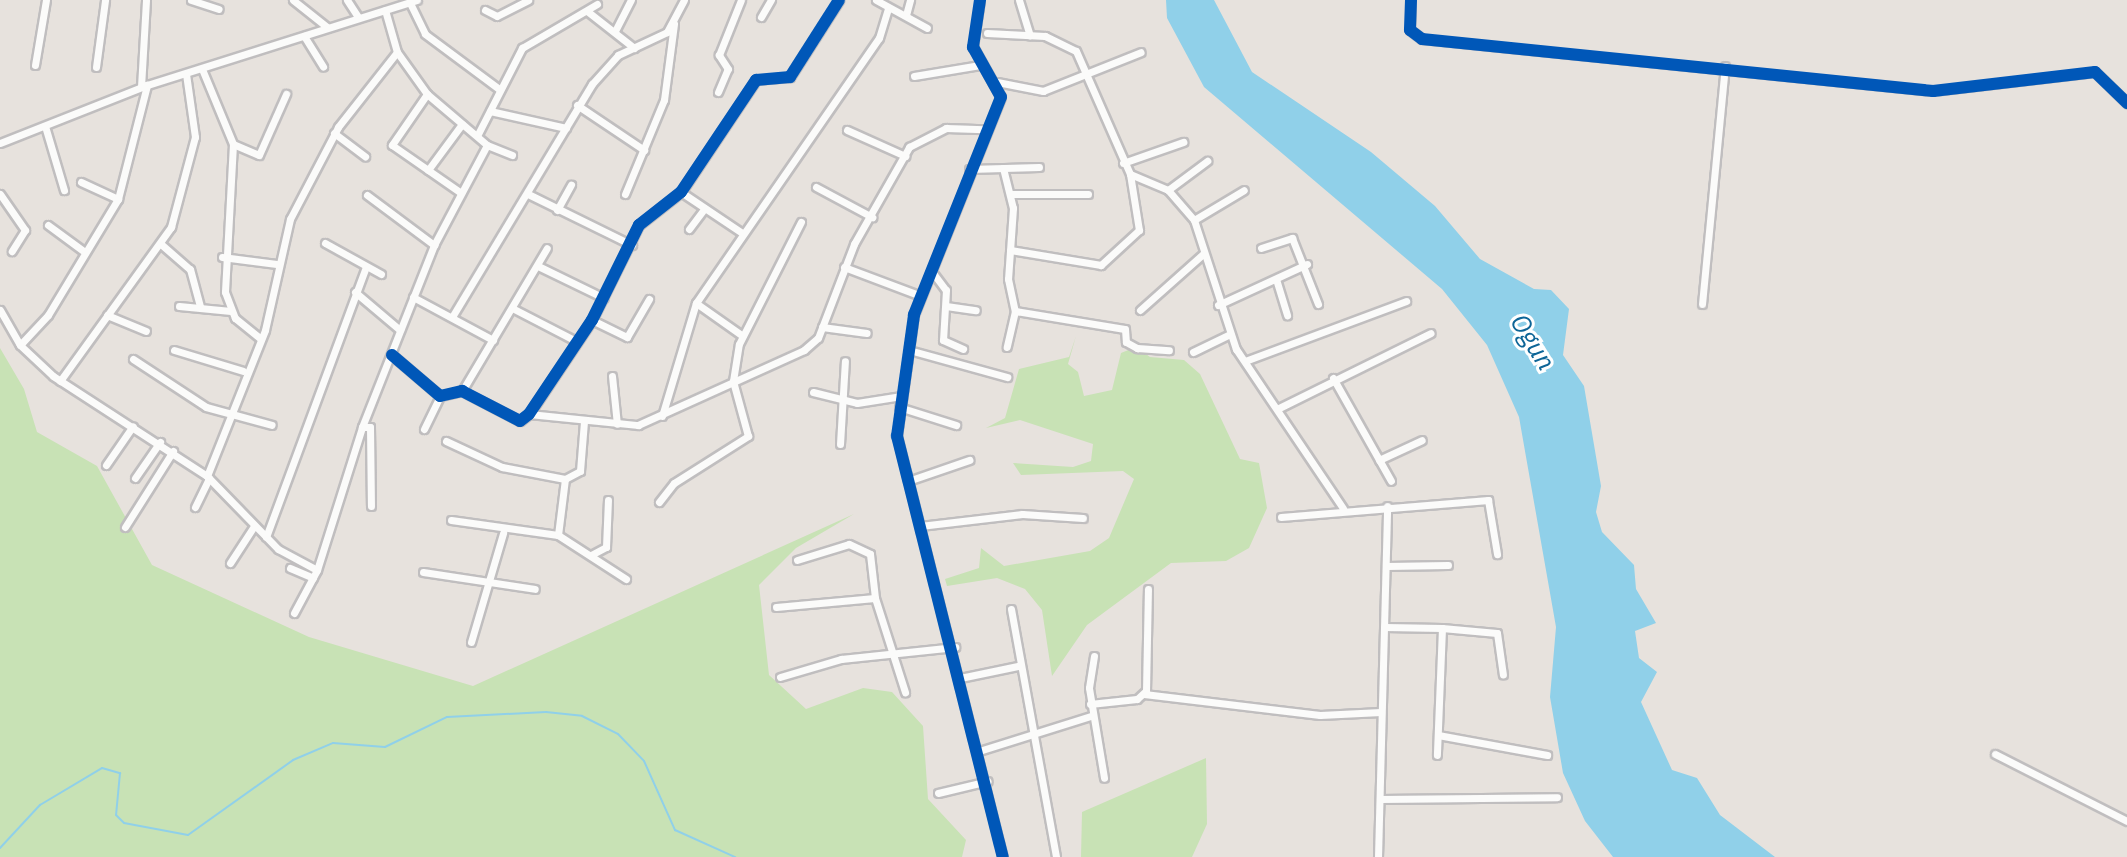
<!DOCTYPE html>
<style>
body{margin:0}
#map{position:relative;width:2127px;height:857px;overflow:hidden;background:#e7e2dd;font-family:"IBM Plex Sans",sans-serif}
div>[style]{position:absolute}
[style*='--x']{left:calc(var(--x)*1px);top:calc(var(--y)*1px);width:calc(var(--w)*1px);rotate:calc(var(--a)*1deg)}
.green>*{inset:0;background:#c8e2b5}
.water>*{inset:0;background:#90d0e9}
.stream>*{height:2px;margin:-1px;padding:0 1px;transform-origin:1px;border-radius:1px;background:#90d0e9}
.roads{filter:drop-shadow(2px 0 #c0bebf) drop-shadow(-2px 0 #c0bebf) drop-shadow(0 2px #c0bebf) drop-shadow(0 -2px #c0bebf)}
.minor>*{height:7px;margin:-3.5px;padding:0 3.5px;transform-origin:3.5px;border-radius:3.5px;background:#fbfbfa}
.cycleway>*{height:12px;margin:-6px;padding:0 6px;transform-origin:6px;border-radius:6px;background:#0057b8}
span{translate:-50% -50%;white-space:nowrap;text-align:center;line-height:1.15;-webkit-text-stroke:6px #fff;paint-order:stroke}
.water-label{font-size:26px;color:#0d6597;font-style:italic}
</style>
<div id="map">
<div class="green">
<i style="clip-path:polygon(1076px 336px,1068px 364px,1078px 372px,1084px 396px,1112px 390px,1121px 353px,1136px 347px,1150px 357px,1184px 360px,1200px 374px,1240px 459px,1259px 463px,1267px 508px,1249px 548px,1226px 561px,1171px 563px,1087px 625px,1052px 676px,1042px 610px,1025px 589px,997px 578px,947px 586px,945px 579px,979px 568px,981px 548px,1004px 566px,1090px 551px,1109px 538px,1134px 479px,1123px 471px,1021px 475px,1013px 463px,1073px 467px,1091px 461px,1093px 444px,1020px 420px,986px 428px,1005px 418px,1019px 369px,1069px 357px)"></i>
<i style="clip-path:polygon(0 348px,24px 389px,37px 432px,97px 466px,152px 565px,309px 637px,473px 686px,854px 514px,796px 548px,759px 585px,769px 675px,806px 709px,863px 688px,892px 692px,923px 726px,928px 799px,966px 840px,962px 857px,0 857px)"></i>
<i style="clip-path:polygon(1206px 758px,1207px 824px,1192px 857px,1081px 857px,1082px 812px)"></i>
</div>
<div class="water">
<i style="clip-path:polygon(1166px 0,1214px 0,1252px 72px,1371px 152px,1435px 206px,1480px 259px,1534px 289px,1551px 290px,1569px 309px,1563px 355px,1584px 386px,1601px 486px,1596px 512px,1602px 532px,1634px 565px,1636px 589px,1656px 623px,1635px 631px,1639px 658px,1657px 672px,1641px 702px,1672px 770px,1697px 778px,1720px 815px,1775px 857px,1613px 857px,1585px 821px,1563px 773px,1550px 697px,1556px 627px,1519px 417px,1487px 345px,1442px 289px,1204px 87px,1167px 18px)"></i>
</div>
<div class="stream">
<i style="--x:0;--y:848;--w:59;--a:-47.1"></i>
<i style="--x:40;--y:805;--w:72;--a:-30.8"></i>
<i style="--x:102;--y:768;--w:19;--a:16"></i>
<i style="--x:120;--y:773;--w:42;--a:95.4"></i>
<i style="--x:116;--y:815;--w:11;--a:45"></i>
<i style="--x:124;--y:823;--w:65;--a:10.6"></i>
<i style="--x:188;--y:835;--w:129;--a:-35.5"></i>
<i style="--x:293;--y:760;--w:43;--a:-23"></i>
<i style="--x:333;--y:743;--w:52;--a:4.4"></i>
<i style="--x:385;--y:747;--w:69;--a:-25.8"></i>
<i style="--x:447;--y:717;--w:99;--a:-2.9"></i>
<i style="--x:546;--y:712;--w:36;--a:6"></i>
<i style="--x:582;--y:716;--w:40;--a:26.6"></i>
<i style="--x:618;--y:734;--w:37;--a:46"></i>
<i style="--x:644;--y:761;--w:76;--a:65.8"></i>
<i style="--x:675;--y:830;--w:66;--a:24.2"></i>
</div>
<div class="roads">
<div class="minor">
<i style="--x:191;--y:0;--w:29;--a:18"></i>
<i style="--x:293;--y:0;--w:43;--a:38.5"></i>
<i style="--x:347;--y:0;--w:20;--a:57"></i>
<i style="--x:876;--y:0;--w:58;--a:28.8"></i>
<i style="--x:980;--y:0;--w:48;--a:98.5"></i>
<i style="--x:973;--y:47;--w:57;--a:60.8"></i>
<i style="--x:1001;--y:97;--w:235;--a:111.8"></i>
<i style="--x:914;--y:315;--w:122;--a:98"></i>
<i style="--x:897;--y:436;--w:434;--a:75.9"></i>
<i style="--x:1019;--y:0;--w:37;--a:73"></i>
<i style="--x:1411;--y:0;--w:30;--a:92"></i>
<i style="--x:1410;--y:30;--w:15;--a:37"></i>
<i style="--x:1422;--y:39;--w:514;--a:5.81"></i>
<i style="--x:1933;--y:91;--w:163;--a:-6.7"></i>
<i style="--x:2095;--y:72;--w:45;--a:44.1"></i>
<i style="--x:410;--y:3;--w:34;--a:64"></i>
<i style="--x:425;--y:34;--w:92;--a:36.6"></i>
<i style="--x:385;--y:10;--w:44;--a:74.1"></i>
<i style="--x:397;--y:52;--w:52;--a:54.5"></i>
<i style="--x:427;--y:94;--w:79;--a:40.4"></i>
<i style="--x:487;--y:145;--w:27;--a:22"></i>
<i style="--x:485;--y:10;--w:13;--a:27"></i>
<i style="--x:497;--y:16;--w:35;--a:-27"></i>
<i style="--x:587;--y:11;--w:60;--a:38.2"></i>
<i style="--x:906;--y:15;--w:16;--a:-75"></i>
<i style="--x:761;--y:17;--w:20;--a:-60"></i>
<i style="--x:615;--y:31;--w:35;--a:-63"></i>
<i style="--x:987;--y:33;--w:58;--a:3"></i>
<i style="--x:1045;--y:36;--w:34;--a:26"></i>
<i style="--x:1076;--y:51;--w:134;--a:66.3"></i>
<i style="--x:1130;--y:174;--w:57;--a:80.9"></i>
<i style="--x:1139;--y:230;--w:52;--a:137.4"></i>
<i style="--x:1101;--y:265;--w:92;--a:-170.6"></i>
<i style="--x:304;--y:36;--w:36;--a:58"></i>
<i style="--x:35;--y:65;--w:66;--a:-80.4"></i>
<i style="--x:96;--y:67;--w:68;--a:-82.3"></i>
<i style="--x:202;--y:69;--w:81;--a:67.5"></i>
<i style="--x:233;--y:144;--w:148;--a:93.1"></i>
<i style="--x:225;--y:292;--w:28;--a:69"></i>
<i style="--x:235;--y:318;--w:33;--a:39"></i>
<i style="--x:914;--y:76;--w:67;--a:-9.5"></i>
<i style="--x:997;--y:82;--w:47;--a:11.1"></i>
<i style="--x:1043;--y:91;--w:105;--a:-21.7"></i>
<i style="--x:141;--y:87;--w:87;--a:-86.7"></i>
<i style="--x:718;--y:92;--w:25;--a:-67"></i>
<i style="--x:728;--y:69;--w:17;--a:-123"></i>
<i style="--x:719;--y:55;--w:59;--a:-68.2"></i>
<i style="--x:427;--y:94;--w:62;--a:124.5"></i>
<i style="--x:392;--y:145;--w:84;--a:34.8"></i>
<i style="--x:577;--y:105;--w:81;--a:33.9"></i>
<i style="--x:490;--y:111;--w:78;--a:12.6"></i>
<i style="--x:45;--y:126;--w:67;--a:73.5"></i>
<i style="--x:847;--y:130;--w:64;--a:24.1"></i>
<i style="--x:334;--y:133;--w:39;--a:37"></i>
<i style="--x:478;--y:134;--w:97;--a:-62.9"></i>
<i style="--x:522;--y:48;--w:87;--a:-30.4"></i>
<i style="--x:0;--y:143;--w:158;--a:-21.5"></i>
<i style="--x:147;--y:85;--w:283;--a:-17.5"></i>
<i style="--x:233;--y:144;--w:28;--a:23"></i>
<i style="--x:259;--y:155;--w:67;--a:-66.1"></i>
<i style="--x:1123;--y:163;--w:64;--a:-19.3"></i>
<i style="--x:1003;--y:168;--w:41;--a:76"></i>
<i style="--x:1013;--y:208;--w:71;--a:94"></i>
<i style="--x:1008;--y:279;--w:33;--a:78"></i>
<i style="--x:1015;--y:311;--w:37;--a:103"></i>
<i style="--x:969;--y:169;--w:70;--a:-1.6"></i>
<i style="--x:428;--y:170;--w:57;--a:-53.5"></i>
<i style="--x:1130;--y:174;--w:41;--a:22.8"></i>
<i style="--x:1168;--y:190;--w:40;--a:49"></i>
<i style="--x:1194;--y:220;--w:136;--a:72"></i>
<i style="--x:1236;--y:349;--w:192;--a:56.1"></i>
<i style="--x:81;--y:182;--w:41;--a:24.7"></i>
<i style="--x:816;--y:187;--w:64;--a:28.2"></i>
<i style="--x:1168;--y:190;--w:49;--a:-36.6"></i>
<i style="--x:681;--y:192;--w:73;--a:33.9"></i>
<i style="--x:0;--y:194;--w:44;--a:55.2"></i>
<i style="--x:25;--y:230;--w:25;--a:122"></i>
<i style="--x:528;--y:194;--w:116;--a:26.1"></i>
<i style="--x:625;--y:194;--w:102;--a:-67.5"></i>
<i style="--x:664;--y:100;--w:77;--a:-82.5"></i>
<i style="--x:1011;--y:194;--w:77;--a:0"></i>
<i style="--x:367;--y:195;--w:84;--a:36.7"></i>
<i style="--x:557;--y:210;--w:29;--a:-61"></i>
<i style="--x:1194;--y:220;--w:58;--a:-31"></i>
<i style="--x:48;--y:225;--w:42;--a:36.3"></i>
<i style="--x:689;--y:229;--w:26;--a:-53"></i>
<i style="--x:325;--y:243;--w:64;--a:29"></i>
<i style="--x:162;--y:245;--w:37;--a:41"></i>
<i style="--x:190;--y:269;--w:39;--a:75"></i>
<i style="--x:1261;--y:248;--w:33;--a:-18"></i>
<i style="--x:1292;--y:238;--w:71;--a:68.5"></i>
<i style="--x:222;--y:257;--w:55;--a:7.3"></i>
<i style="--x:538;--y:266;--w:73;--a:25.9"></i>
<i style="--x:844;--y:267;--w:82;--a:20.6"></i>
<i style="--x:933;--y:273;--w:21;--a:53"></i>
<i style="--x:946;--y:290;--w:50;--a:93.4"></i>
<i style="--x:943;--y:340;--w:22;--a:24"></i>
<i style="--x:1276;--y:279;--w:38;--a:73"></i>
<i style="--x:355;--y:292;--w:59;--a:40.2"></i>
<i style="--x:413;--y:297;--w:91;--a:28.3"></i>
<i style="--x:696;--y:303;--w:57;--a:35.1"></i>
<i style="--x:1702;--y:304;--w:239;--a:-84.5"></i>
<i style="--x:1218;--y:305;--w:98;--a:-24.7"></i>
<i style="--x:179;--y:306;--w:52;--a:5.5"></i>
<i style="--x:946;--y:306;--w:30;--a:8"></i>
<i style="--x:514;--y:309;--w:70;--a:27.3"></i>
<i style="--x:0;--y:310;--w:40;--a:60.3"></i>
<i style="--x:20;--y:345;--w:45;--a:43.2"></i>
<i style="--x:53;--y:376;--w:184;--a:33"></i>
<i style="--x:207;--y:476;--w:102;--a:45.8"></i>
<i style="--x:278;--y:549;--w:44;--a:28.3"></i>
<i style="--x:1140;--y:310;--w:84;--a:-41.6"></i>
<i style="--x:1015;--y:311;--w:111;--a:9.3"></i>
<i style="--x:1125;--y:329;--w:13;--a:86"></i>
<i style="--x:1126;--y:342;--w:13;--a:29"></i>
<i style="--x:1137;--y:348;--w:32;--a:4"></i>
<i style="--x:107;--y:315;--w:42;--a:22.3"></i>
<i style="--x:452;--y:317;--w:272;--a:-59"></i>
<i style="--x:592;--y:84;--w:39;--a:-48"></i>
<i style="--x:618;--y:55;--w:54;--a:-25.1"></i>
<i style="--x:667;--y:32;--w:36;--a:-62"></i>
<i style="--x:592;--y:320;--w:39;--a:26"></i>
<i style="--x:627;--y:337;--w:44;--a:-59.9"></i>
<i style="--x:822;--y:327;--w:45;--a:7.6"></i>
<i style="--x:20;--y:345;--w:41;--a:-47"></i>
<i style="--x:48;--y:315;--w:135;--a:-58.9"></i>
<i style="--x:118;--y:199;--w:118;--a:-75.7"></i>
<i style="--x:174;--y:350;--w:72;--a:16.9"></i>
<i style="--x:909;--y:350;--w:102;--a:15.4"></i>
<i style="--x:1193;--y:352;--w:41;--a:-25.9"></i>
<i style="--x:392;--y:355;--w:63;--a:40.5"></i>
<i style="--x:440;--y:396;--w:23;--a:-13"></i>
<i style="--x:462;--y:391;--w:65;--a:27.3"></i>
<i style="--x:520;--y:421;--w:11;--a:-38"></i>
<i style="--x:529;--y:414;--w:113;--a:-56.2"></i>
<i style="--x:592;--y:320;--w:106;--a:-63.7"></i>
<i style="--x:639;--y:225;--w:53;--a:-38.2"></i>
<i style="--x:681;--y:192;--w:135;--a:-56.2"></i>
<i style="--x:756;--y:80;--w:34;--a:-5"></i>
<i style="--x:790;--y:77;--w:91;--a:-57.5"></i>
<i style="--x:133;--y:359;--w:87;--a:33.3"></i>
<i style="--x:206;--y:407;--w:68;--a:15.3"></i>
<i style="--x:1245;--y:361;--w:172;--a:-20.4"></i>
<i style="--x:612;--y:376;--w:48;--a:84.1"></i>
<i style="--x:1333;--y:378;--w:118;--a:60.6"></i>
<i style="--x:60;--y:381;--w:190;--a:-54.2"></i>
<i style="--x:171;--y:227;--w:93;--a:-75.1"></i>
<i style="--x:195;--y:137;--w:64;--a:-98.1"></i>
<i style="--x:462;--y:391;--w:166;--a:-59.3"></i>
<i style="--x:813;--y:392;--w:45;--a:14"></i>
<i style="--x:857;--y:403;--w:45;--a:-9"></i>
<i style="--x:899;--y:407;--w:60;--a:17.5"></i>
<i style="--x:1279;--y:408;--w:169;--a:-26.3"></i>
<i style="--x:529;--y:414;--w:110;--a:5.8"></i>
<i style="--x:638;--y:425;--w:182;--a:-24.3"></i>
<i style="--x:804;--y:350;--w:18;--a:-41"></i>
<i style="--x:818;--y:338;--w:101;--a:-69"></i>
<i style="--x:854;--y:244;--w:112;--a:-60.4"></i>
<i style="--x:909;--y:147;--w:42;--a:-27.2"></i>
<i style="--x:946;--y:128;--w:38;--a:2"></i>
<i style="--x:662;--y:416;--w:118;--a:-73.3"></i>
<i style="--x:696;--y:303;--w:322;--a:-55.4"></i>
<i style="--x:879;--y:38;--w:30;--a:-73"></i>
<i style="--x:362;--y:427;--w:8;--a:0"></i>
<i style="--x:370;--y:427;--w:79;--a:89.3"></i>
<i style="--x:424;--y:429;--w:37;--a:-64"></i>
<i style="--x:446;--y:441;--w:62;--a:24.9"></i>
<i style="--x:502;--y:467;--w:64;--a:10.8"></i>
<i style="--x:565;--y:479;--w:17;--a:-28"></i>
<i style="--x:580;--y:471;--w:50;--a:-85.4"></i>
<i style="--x:840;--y:444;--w:83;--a:-86.6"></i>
<i style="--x:1379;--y:460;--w:47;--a:-24.9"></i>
<i style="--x:106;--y:465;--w:47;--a:-55.3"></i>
<i style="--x:207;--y:476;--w:157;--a:-68.3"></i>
<i style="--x:265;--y:330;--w:114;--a:-77.3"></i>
<i style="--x:290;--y:219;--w:104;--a:-62.4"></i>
<i style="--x:338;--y:127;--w:95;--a:-51.8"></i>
<i style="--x:135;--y:478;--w:44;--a:-55.2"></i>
<i style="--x:908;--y:481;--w:65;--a:-19"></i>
<i style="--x:659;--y:502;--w:24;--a:-52"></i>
<i style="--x:674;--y:483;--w:88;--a:-32.4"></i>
<i style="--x:748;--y:436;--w:57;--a:-105.3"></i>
<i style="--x:733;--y:381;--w:37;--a:-81"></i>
<i style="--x:739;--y:344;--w:137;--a:-63.1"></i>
<i style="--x:195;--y:507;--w:32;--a:-64"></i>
<i style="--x:1281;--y:517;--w:208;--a:-4.7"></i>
<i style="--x:1488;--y:500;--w:55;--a:80.5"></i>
<i style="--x:451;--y:520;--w:108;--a:8"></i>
<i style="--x:558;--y:535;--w:81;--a:32.9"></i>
<i style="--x:920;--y:526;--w:103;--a:-6.7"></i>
<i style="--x:1022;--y:514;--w:61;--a:3.8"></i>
<i style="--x:125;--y:527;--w:90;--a:-57.7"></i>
<i style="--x:558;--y:535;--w:56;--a:-82.9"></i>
<i style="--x:266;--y:537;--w:288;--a:-69.7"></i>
<i style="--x:591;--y:555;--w:17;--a:-28"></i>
<i style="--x:606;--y:547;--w:47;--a:-87.6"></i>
<i style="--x:797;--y:560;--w:54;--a:-17.1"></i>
<i style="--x:849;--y:544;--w:23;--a:25"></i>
<i style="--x:870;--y:554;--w:44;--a:83.5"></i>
<i style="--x:875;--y:598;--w:99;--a:72.3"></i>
<i style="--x:230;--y:563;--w:44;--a:-57"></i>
<i style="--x:1387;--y:566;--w:61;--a:-0.9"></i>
<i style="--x:290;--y:568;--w:25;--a:23"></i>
<i style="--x:423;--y:572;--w:113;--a:8.6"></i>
<i style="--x:776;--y:607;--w:99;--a:-5.2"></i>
<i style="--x:1011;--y:609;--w:252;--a:79.7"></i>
<i style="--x:294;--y:613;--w:49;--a:-61.9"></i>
<i style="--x:317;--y:570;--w:150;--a:-72.5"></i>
<i style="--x:362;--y:427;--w:196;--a:-68.4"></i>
<i style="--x:434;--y:245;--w:113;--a:-62.1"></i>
<i style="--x:1385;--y:627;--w:57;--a:1"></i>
<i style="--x:1442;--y:628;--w:127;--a:92.3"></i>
<i style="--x:1442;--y:628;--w:55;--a:5.2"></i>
<i style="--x:1497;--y:633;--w:42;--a:81.9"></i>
<i style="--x:471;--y:642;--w:114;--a:-73.6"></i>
<i style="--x:1094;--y:656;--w:32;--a:99"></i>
<i style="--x:1089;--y:688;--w:91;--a:80.5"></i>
<i style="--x:780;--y:677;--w:64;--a:-16.4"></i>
<i style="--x:841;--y:659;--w:115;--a:-6"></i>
<i style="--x:960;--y:678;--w:59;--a:-11.7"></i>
<i style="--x:1144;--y:694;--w:177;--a:6.8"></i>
<i style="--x:1320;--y:715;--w:61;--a:-2.8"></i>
<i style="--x:1090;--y:704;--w:47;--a:-6.1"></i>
<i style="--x:1137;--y:699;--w:12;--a:-42"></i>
<i style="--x:1146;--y:691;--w:102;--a:-88.9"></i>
<i style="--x:1438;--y:735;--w:111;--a:10.4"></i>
<i style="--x:979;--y:751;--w:117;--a:-17.4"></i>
<i style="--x:1995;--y:754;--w:148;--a:26.9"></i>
<i style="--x:938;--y:793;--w:51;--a:-13.5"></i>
<i style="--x:1380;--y:799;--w:177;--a:-0.6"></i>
<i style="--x:1378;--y:857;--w:351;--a:-88.5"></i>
</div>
</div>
<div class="cycleway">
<i style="--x:980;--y:0;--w:48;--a:98.5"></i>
<i style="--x:973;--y:47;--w:57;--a:60.8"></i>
<i style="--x:1001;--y:97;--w:235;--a:111.8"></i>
<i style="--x:914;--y:315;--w:122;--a:98"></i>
<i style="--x:897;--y:436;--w:434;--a:75.9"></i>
<i style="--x:1411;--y:0;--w:30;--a:92"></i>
<i style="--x:1410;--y:30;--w:15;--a:37"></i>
<i style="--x:1422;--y:39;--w:514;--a:5.81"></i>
<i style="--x:1933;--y:91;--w:163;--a:-6.7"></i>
<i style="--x:2095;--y:72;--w:45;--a:44.1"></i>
<i style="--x:392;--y:355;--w:63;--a:40.5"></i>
<i style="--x:440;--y:396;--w:23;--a:-13"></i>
<i style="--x:462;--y:391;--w:65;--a:27.3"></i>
<i style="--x:520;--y:421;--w:11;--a:-38"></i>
<i style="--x:529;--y:414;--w:113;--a:-56.2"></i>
<i style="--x:592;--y:320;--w:106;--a:-63.7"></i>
<i style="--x:639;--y:225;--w:53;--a:-38.2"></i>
<i style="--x:681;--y:192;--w:135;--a:-56.2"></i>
<i style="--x:756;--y:80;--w:34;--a:-5"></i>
<i style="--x:790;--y:77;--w:91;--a:-57.5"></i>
</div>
<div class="water-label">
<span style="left:1533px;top:342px;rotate:58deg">Ogun</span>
</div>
</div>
